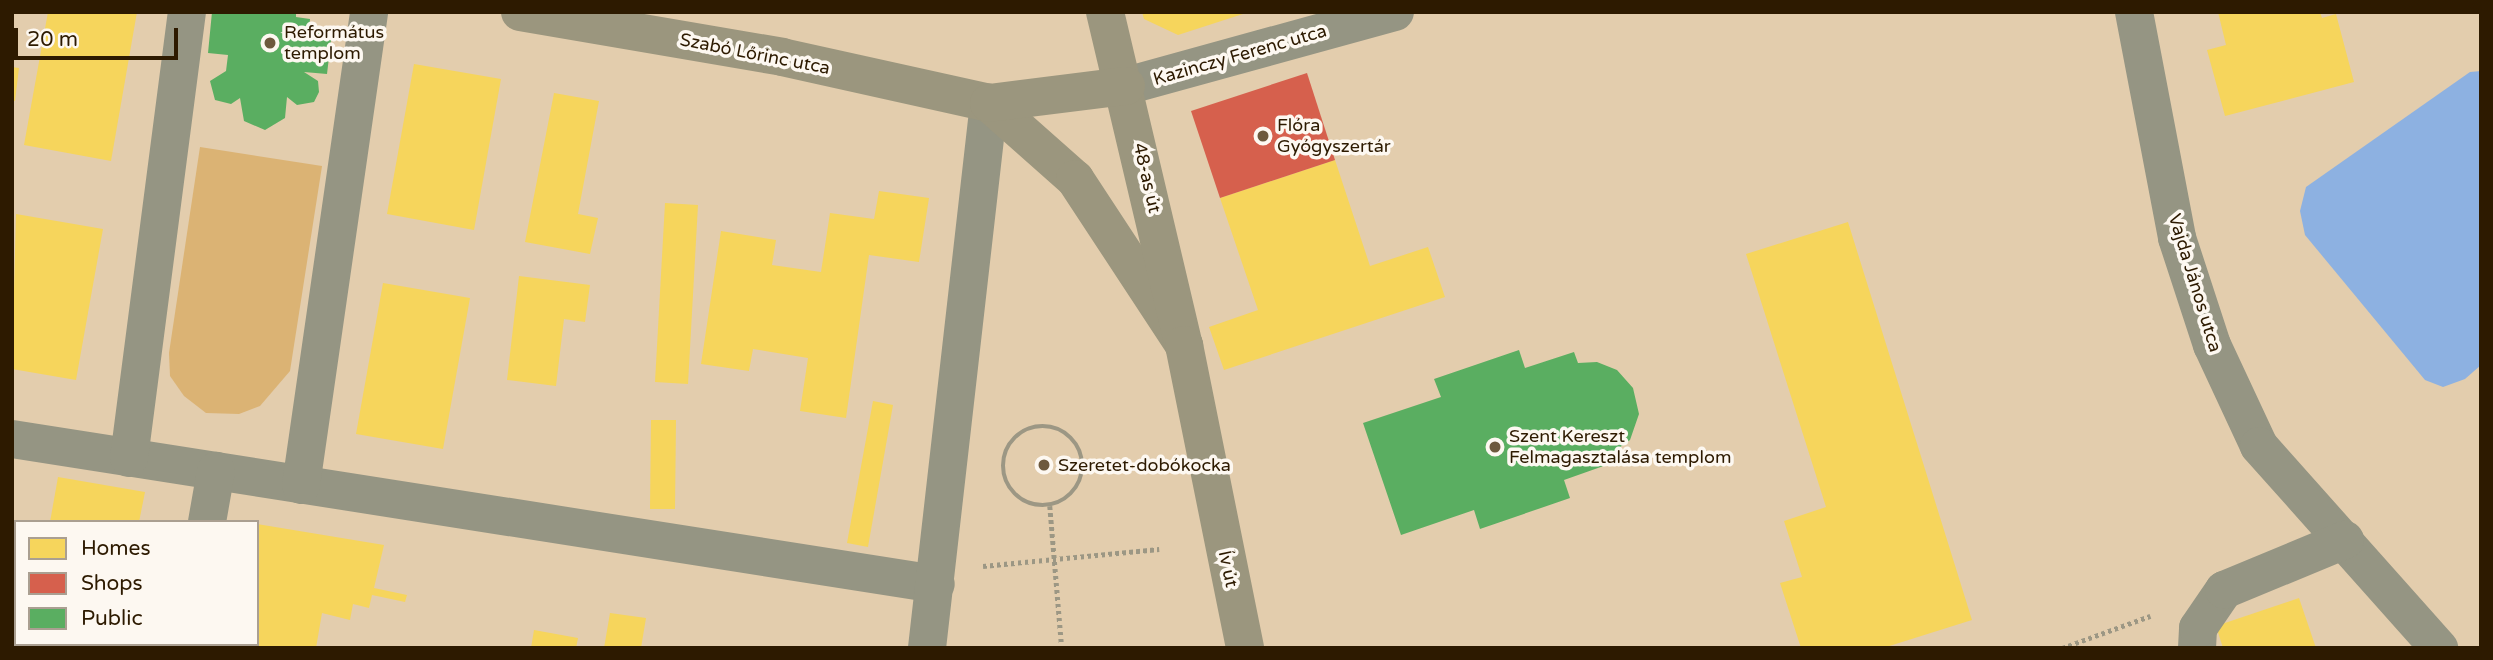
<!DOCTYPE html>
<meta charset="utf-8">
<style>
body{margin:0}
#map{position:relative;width:2493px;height:660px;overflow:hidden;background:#e3cdad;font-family:"Varela Round",sans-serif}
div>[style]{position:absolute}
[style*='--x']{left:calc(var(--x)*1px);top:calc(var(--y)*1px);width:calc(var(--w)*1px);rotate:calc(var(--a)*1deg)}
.green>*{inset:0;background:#dbb374}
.water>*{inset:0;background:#8db1e1}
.homes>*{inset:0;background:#f6d55c}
.shops>*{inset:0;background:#d6604d}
.public>*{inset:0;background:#5aae61}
.path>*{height:4.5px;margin-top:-2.25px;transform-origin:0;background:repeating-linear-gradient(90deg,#9c9784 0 3.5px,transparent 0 7px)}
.path>.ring{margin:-2.25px;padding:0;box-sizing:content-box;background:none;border:4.5px solid #9c9784;border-radius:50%}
.minor>*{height:38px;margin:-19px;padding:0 19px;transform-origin:19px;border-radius:19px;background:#959583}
.major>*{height:38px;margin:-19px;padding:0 19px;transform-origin:19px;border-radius:19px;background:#9b967e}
.dots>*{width:19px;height:19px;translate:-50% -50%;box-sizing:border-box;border:4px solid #fdf8f1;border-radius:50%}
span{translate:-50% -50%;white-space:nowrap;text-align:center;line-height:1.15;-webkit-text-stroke:7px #fdf8f1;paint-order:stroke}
.poi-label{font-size:18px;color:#2d1a00}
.left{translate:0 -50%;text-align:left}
.street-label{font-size:18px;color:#2d1a00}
.frame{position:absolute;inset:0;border:14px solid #2d1a00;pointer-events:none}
.legend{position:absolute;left:14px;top:520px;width:245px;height:126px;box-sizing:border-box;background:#fdf8f1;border:2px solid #aa9f91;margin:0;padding:9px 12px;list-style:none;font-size:21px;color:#2d1a00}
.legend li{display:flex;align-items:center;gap:14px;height:35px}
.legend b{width:35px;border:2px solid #aa9f91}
.scale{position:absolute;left:14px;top:28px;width:164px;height:32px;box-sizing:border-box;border:4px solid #2d1a00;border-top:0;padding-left:9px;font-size:21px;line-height:24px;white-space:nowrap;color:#2d1a00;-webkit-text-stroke:5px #fdf8f1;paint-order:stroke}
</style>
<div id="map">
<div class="green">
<i style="clip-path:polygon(200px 147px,322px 166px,290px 371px,260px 406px,239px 414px,206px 413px,184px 396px,170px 376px,169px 353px)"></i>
</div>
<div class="water">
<i style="clip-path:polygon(2481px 71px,2481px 365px,2465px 379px,2443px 387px,2425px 380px,2305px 235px,2300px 211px,2306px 187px,2470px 72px)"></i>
</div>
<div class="homes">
<i style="clip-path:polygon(48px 12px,137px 12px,111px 161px,24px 145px)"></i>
<i style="clip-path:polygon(1142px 12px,1246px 12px,1246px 13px,1178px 35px,1144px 19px)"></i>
<i style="clip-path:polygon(2218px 12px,2320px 12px,2322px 18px,2336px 14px,2354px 82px,2225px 116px,2207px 50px,2226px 45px)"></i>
<i style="clip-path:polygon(414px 64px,501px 79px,474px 230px,387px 214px)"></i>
<i style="clip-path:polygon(12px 67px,19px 68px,15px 101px,12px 100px)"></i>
<i style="clip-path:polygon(554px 93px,599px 101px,578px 214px,598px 218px,590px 254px,525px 242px)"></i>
<i style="clip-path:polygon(1335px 160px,1370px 266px,1428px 247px,1445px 297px,1224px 370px,1209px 327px,1258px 310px,1220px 198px)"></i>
<i style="clip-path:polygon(879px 191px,929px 198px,919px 262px,869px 255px,846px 418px,800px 411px,808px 358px,753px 349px,749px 371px,701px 364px,721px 231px,776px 240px,772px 265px,821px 272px,830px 213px,874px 219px)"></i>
<i style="clip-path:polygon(665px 203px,698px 205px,688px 384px,655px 382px)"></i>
<i style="clip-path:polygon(16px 214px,103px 229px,76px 380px,12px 369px)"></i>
<i style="clip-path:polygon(1848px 222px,1972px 620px,1883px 648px,1801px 648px,1780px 583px,1802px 577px,1784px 521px,1826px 507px,1746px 254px)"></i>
<i style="clip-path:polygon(519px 276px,590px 285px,585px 322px,564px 319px,556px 386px,507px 380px)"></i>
<i style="clip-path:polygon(383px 283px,470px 298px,443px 449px,356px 434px)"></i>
<i style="clip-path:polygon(873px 401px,893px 405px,868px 547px,847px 543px)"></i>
<i style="clip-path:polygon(651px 420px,676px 420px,675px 509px,650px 509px)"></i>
<i style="clip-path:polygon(58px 477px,145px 492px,139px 522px,50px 522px)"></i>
<i style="clip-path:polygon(257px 524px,384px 545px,374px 588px,407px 595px,405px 602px,372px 595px,369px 608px,353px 604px,350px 620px,322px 613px,316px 648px,234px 648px,257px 644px)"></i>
<i style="clip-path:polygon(12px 558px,16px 559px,12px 610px)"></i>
<i style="clip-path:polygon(2299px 598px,2316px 648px,2223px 648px,2216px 626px)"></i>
<i style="clip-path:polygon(610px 613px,646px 618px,641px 648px,604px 648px)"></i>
<i style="clip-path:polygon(534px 630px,578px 638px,576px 648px,531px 648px)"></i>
</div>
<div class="shops">
<i style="clip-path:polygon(1307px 73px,1335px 160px,1220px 198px,1191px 111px)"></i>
</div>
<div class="public">
<i style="clip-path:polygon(212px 12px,296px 12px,296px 17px,310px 19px,309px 30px,332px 32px,327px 74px,304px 72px,318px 81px,319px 92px,314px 102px,297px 105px,287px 97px,285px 118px,265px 130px,244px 121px,240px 98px,231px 104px,215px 100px,210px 81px,226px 71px,228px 55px,208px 53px)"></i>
<i style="clip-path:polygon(1519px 350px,1525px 368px,1574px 352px,1578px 363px,1597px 362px,1617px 370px,1633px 388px,1639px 414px,1630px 440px,1609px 455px,1612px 463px,1564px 480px,1570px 498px,1480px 529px,1474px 510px,1401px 535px,1363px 423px,1441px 397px,1434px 379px)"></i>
</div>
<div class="path">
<i class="ring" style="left:1003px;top:426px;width:75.5px;height:75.5px"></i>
<i style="--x:1050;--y:506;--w:143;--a:85.2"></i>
<i style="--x:983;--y:566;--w:177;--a:-5.5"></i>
<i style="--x:2062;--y:648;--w:94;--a:-20"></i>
</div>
<div class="minor">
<i style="--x:2134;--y:12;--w:230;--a:79.2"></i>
<i style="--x:2177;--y:238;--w:113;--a:71.9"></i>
<i style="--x:2212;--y:345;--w:111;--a:65"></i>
<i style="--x:2259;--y:446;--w:271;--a:48.3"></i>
<i style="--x:1126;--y:86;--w:279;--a:-15.4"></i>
<i style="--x:12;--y:439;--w:935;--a:8.92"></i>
<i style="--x:129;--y:458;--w:450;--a:-82.6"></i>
<i style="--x:301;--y:485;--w:478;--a:-81.8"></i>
<i style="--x:207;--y:522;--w:52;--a:-80"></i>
<i style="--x:186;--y:648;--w:4;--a:-76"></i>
<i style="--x:927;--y:648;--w:549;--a:-83.51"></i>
<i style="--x:2197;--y:648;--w:20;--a:-87"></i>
<i style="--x:2198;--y:628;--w:46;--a:-55.6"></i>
<i style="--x:2224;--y:590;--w:131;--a:-22.5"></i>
</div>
<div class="major">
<i style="--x:520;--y:12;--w:266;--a:9.7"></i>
<i style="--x:782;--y:57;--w:212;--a:12.5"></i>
<i style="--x:989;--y:103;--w:115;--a:41.5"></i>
<i style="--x:1075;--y:179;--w:199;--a:56.7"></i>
<i style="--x:1105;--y:12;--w:342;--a:76.7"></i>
<i style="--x:1184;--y:345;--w:309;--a:78.6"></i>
<i style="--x:989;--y:103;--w:138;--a:-7.1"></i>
</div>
<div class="dots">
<i style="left:270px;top:43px;background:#6d593d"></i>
<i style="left:1263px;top:136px;background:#6d593d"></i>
<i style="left:1495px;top:447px;background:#6d593d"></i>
<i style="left:1044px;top:465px;background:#6d593d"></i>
</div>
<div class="poi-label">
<span class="left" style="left:284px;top:43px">Református<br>templom</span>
<span class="left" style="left:1277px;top:136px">Flóra<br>Gyógyszertár</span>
<span class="left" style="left:1509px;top:447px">Szent Kereszt<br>Felmagasztalása templom</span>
<span class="left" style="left:1058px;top:465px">Szeretet-dobókocka</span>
</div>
<div class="street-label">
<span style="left:755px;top:54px;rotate:11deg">Szabó Lőrinc utca</span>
<span style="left:1240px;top:55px;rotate:-16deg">Kazinczy Ferenc utca</span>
<span style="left:1147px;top:178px;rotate:77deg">48-as út</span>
<span style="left:2195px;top:283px;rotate:73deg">Vajda János utca</span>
<span style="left:1228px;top:569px;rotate:78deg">Ív út</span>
</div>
<div class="frame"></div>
<ul class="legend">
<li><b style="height:19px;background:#f6d55c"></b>Homes</li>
<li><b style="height:19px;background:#d6604d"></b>Shops</li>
<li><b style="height:19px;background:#5aae61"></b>Public</li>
</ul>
<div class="scale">20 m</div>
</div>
